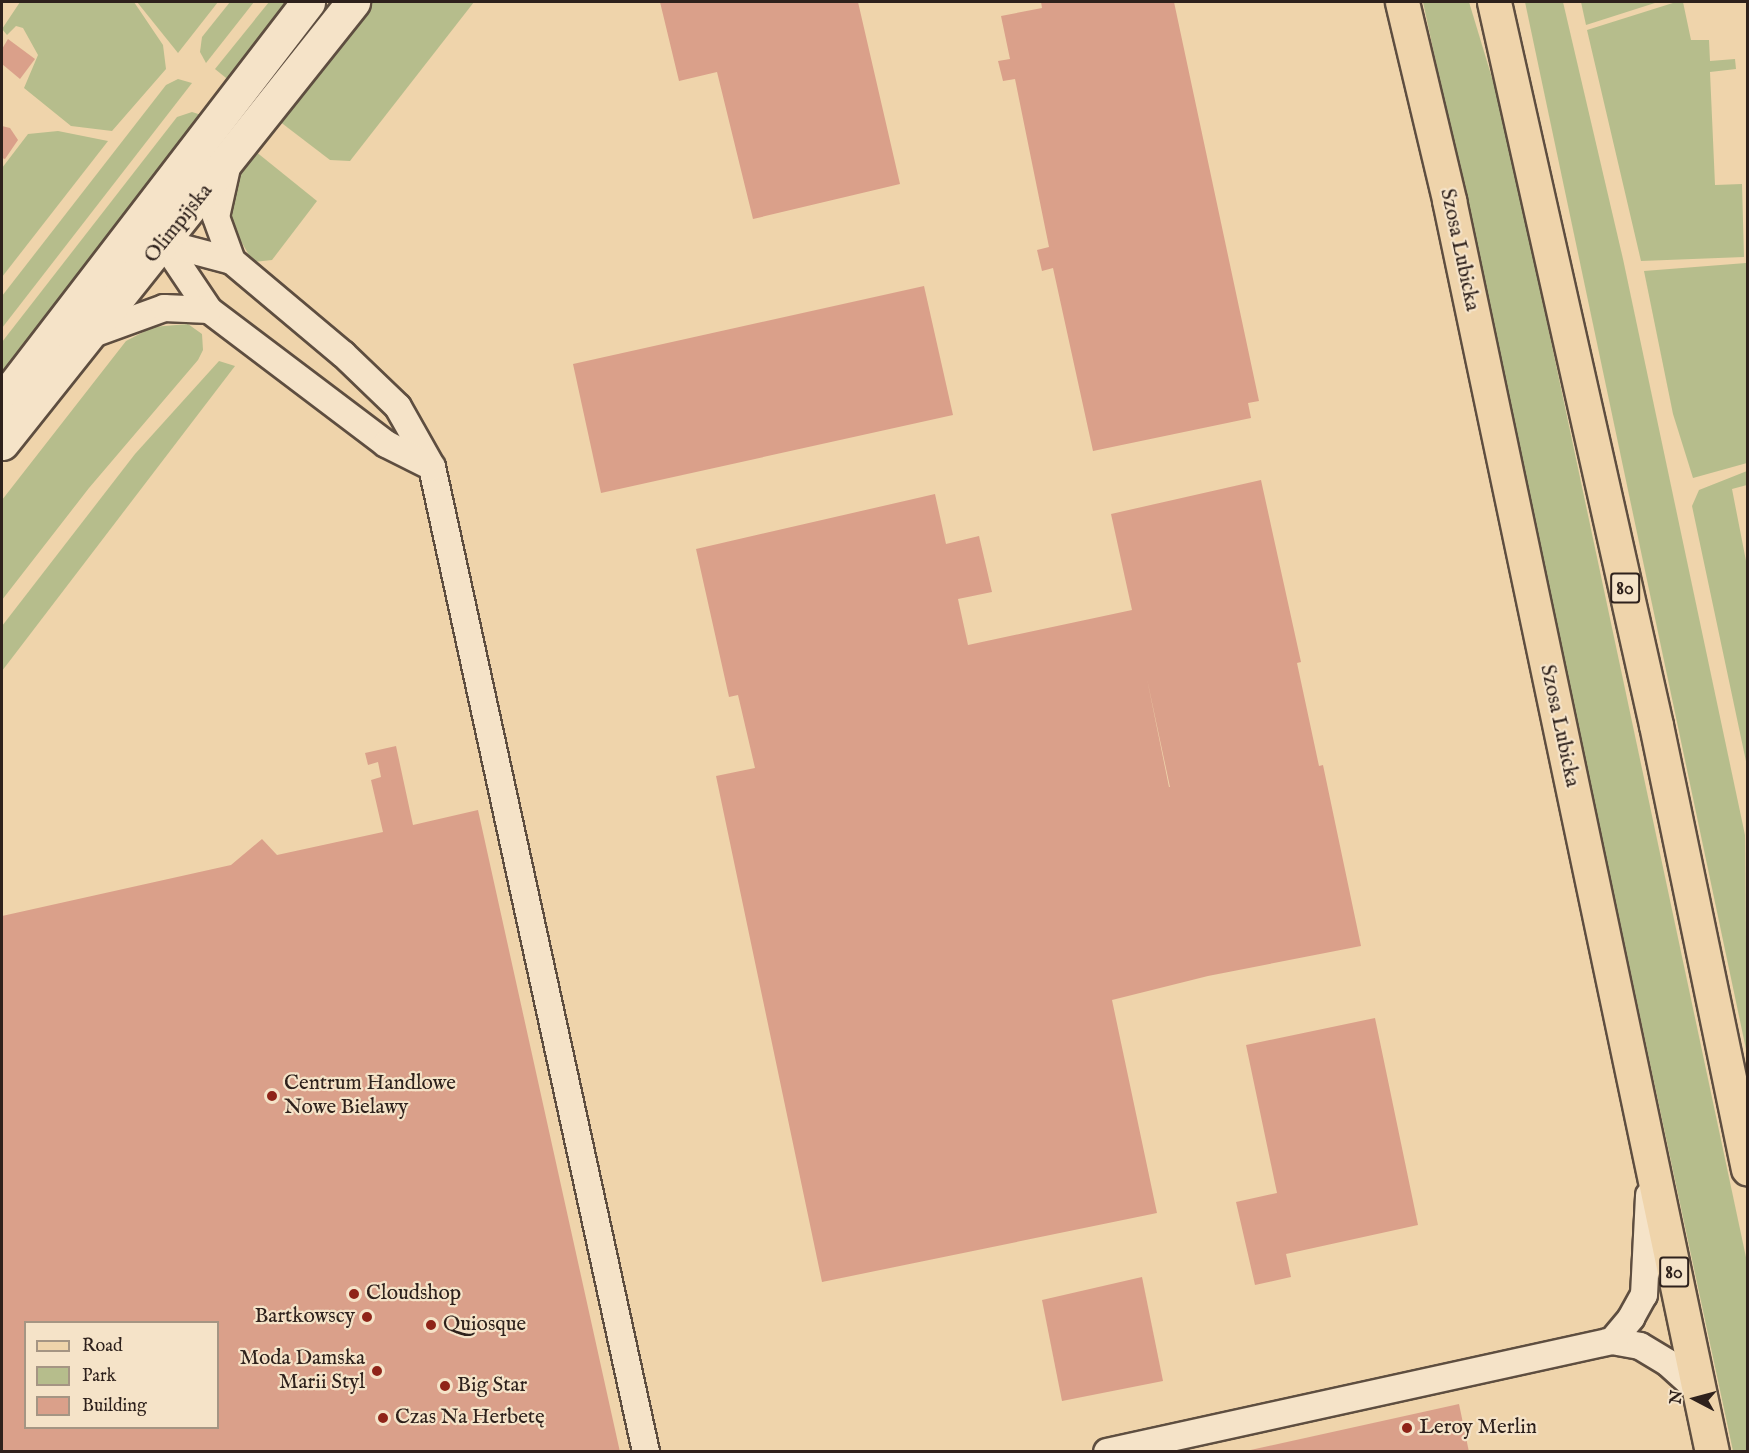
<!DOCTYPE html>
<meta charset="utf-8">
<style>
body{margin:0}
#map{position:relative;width:1749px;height:1453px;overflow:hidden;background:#efd4ab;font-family:"IM FELL English",serif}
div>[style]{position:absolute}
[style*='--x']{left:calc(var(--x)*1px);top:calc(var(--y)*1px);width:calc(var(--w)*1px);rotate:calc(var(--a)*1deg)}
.green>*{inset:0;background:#b6bd8c}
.building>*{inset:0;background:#daa08a}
.roads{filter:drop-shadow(2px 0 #5e4e40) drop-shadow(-2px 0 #5e4e40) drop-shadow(0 2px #5e4e40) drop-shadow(0 -2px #5e4e40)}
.minor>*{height:26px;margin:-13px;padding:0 13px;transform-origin:13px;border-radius:13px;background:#f5e3c8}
.secondary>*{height:33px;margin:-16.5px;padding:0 16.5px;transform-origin:16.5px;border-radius:16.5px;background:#f5e3c8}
.primary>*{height:33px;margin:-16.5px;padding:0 16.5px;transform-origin:16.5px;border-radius:16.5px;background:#efd4ab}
.dots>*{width:16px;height:16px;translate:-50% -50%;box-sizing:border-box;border:3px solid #f5e3c8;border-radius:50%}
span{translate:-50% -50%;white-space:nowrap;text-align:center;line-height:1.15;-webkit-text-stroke:4.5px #f5e3c8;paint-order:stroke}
.shield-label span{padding:2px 4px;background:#f5e3c8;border:2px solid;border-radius:4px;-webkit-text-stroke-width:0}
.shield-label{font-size:20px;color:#2e211c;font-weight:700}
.street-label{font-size:21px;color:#2e211c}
.poi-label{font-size:21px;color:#2e211c}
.left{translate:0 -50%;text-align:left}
.right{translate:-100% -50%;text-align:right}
.frame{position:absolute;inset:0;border:3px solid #2e211c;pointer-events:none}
.legend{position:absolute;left:24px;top:1321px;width:195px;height:108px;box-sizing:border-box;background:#f5e3c8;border:2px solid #a59583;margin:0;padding:8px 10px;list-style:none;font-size:18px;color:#2e211c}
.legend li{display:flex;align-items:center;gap:12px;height:30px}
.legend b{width:30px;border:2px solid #a59583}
.north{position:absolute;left:1665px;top:1369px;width:60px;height:60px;-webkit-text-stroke:4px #f5e3c8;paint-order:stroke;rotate:276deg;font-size:16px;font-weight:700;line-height:24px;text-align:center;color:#2e211c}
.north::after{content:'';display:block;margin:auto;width:21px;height:27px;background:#2e211c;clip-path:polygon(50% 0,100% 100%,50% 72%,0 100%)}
</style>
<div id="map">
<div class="green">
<i style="clip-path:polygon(20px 2px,134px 2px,163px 45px,166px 69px,112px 131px,71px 126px,24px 88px,38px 55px,23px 28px,16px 26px,7px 35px,2px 29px)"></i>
<i style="clip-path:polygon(137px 2px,218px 2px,178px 53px)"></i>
<i style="clip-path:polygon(230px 2px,254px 2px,206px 63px,200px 52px,202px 37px)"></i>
<i style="clip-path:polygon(269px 2px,294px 2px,231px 82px,215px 69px)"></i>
<i style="clip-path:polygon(372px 2px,474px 2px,350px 161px,330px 160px,279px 121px)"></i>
<i style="clip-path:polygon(1423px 2px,1469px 2px,1502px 111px,1747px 1262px,1747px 1451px,1733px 1451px)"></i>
<i style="clip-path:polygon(1525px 2px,1563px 2px,1623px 259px,1745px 835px,1747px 1054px)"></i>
<i style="clip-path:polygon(1581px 2px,1658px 2px,1586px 25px)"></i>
<i style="clip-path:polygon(1676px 2px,1683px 2px,1691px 40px,1709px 40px,1710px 61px,1735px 59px,1736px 69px,1710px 72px,1715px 185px,1742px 184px,1744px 257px,1641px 261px,1587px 30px)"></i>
<i style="clip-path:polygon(178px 79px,192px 83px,2px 328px,2px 296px,166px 85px)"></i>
<i style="clip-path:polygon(192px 112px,208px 117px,2px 380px,2px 342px,177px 117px)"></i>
<i style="clip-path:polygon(58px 131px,108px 141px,2px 277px,2px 168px,28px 134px)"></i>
<i style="clip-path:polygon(255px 151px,317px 201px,272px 260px,253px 262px,231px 224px,236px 174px)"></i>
<i style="clip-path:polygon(1746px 263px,1747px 463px,1693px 478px,1673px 414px,1644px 271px)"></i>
<i style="clip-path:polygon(188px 324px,202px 334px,203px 350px,198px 360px,89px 488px,2px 600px,2px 500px,126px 341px,153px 327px)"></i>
<i style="clip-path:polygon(219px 361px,235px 366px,2px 671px,2px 626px,135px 454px)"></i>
<i style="clip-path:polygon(1747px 471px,1747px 485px,1732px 489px,1747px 566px,1747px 766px,1692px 506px,1699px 490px)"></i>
</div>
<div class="building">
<i style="clip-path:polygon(660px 2px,858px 2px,900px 184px,753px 219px,717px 72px,679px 81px)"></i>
<i style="clip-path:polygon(1041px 2px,1174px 2px,1259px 401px,1248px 403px,1251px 418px,1093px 451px,1053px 268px,1042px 271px,1037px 250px,1049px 247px,1015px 79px,1003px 81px,998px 61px,1010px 59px,1001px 16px,1042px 8px)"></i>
<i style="clip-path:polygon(8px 39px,35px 59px,20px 79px,2px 64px,2px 49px)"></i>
<i style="clip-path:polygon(2px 126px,10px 128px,18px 140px,5px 159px,2px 158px)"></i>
<i style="clip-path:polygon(924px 286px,953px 415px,601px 493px,573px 364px)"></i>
<i style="clip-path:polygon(evenodd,1261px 480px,1301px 662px,1297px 663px,1319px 766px,1323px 765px,1361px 946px,1208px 976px,1112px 1000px,1157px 1213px,822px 1282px,716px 776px,755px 768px,738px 695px,729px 697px,696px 549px,935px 494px,946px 544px,979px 536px,992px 592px,958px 599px,968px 645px,1132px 610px,1111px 514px,1261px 480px,1147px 679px,1170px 787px,1169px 787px,1147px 679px)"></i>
<i style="clip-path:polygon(evenodd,396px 746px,413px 825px,478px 810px,620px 1452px,2px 1452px,2px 916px,231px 865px,262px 839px,277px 855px,383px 832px,371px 780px,381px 777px,378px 762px,368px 765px,365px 753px,396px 746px,26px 1322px,218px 1322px,218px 1428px,26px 1428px,26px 1322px)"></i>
<i style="clip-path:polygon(1375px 1018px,1418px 1225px,1286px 1254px,1291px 1277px,1255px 1285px,1236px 1202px,1277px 1193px,1246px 1045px)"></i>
<i style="clip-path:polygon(1142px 1277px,1163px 1381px,1062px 1401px,1042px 1300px)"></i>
<i style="clip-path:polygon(1459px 1404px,1469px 1452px,1246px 1452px,1246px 1451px)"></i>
</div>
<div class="roads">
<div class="minor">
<i style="--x:228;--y:163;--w:55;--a:102.5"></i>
<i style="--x:216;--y:217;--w:47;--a:70"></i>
<i style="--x:232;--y:261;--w:145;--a:40"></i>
<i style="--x:343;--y:354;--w:76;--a:43.9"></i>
<i style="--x:398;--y:407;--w:69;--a:60.5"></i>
<i style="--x:432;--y:467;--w:1008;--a:77.74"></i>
<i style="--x:166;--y:223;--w:20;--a:96"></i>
<i style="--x:164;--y:243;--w:81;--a:56.1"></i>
<i style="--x:209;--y:310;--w:222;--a:37.1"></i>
<i style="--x:386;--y:444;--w:51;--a:26.6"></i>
<i style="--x:157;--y:245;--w:7;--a:-16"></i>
<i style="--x:164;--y:243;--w:70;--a:14.8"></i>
<i style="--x:90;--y:335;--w:79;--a:-20"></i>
<i style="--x:164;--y:308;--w:45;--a:2.5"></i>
<i style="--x:1612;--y:1341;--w:30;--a:-50"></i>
<i style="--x:1631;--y:1318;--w:26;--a:-61"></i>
<i style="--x:1644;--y:1295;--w:100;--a:-87.1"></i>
<i style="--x:1107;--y:1452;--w:517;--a:-12.4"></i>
<i style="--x:1612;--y:1341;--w:28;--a:10"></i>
<i style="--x:1640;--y:1346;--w:33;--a:31"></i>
<i style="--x:1668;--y:1363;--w:43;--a:42.2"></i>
</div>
<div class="secondary">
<i style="--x:2;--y:401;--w:503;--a:-52.51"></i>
<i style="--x:2;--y:443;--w:564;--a:-51.48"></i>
</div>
<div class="primary">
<i style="--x:1402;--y:2;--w:204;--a:76.6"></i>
<i style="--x:1449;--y:200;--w:1279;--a:78.14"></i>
<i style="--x:1494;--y:2;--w:741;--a:77.37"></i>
<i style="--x:1656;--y:725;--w:453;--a:78.3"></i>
</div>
</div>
<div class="dots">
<i style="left:272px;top:1096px;background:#8f2418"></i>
<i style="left:354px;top:1294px;background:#8f2418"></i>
<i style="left:367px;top:1317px;background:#8f2418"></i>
<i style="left:431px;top:1325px;background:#8f2418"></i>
<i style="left:377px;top:1371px;background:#8f2418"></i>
<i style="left:445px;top:1386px;background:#8f2418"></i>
<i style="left:383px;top:1418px;background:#8f2418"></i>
<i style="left:1407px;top:1428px;background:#8f2418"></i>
</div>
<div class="shield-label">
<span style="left:1625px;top:588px">80</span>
<span style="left:1674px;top:1272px">80</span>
</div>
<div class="street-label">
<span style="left:179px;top:224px;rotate:-51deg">Olimpijska</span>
<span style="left:1459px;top:250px;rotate:78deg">Szosa Lubicka</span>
<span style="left:1559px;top:726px;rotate:78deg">Szosa Lubicka</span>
</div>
<div class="poi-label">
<span class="left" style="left:284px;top:1096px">Centrum Handlowe<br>Nowe Bielawy</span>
<span class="left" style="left:366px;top:1294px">Cloudshop</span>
<span class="right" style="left:355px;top:1317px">Bartkowscy</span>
<span class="left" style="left:443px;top:1325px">Quiosque</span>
<span class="right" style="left:365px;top:1371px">Moda Damska<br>Marii Styl</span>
<span class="left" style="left:457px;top:1386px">Big Star</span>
<span class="left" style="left:395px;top:1418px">Czas Na Herbetę</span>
<span class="left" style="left:1419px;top:1428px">Leroy Merlin</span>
</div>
<div class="frame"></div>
<ul class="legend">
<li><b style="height:8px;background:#efd4ab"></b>Road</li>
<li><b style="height:16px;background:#b6bd8c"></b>Park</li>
<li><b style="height:16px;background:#daa08a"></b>Building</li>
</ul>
<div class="north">N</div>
</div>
